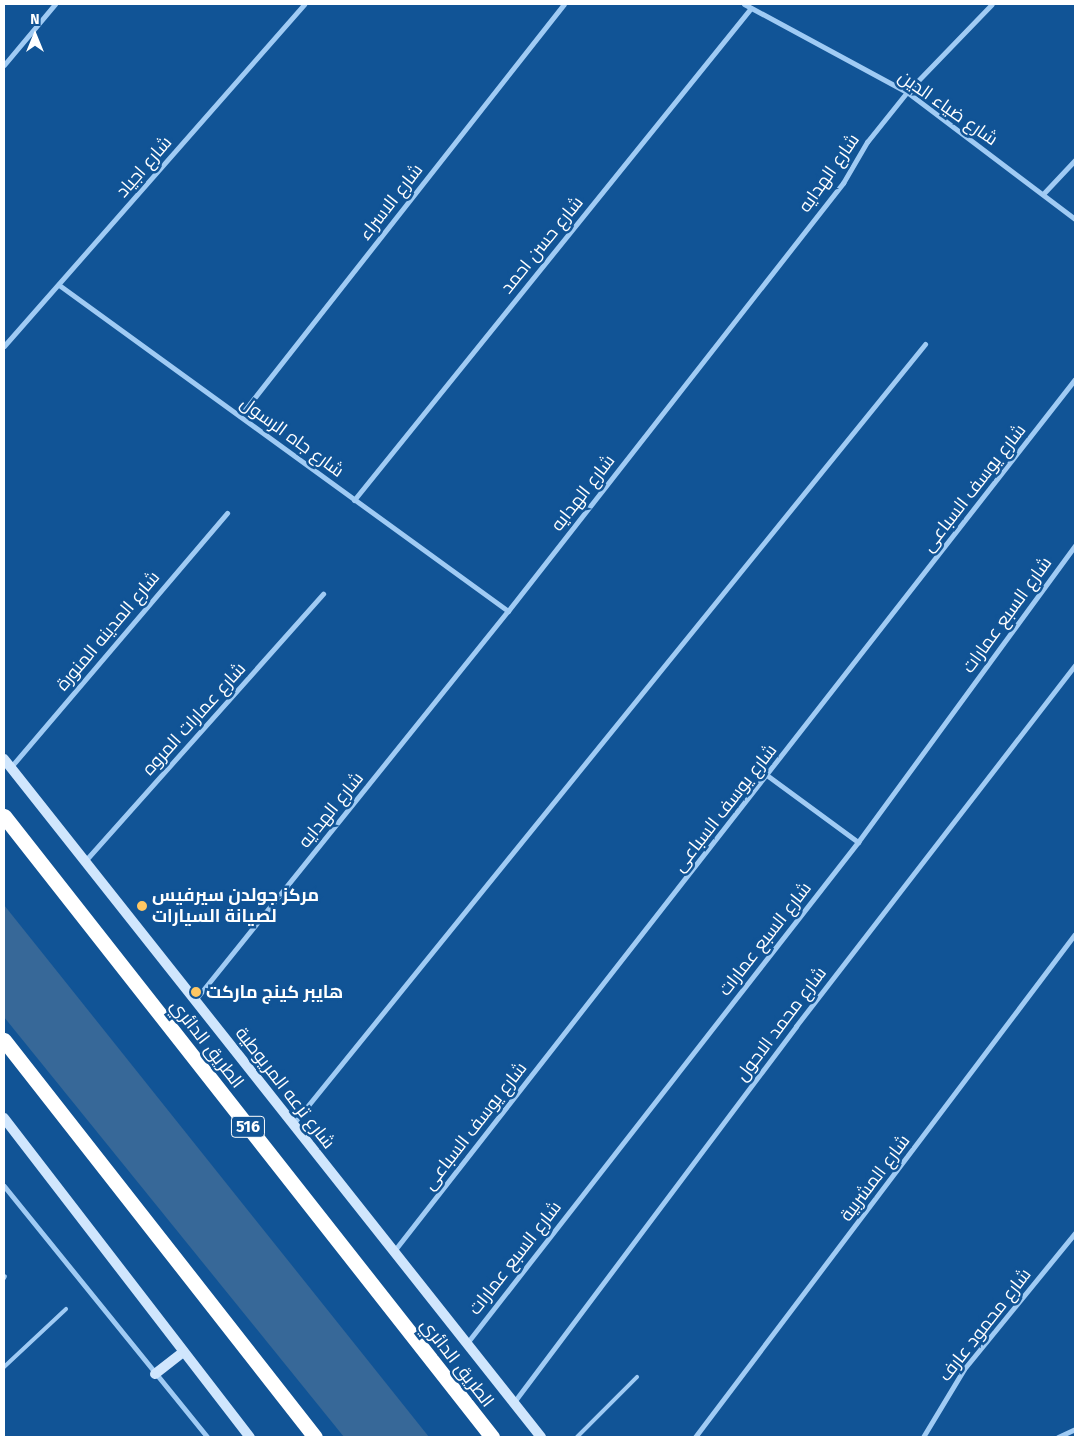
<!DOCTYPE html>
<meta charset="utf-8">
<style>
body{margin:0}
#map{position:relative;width:1079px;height:1441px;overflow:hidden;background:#115496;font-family:"Fira Sans",Cairo,sans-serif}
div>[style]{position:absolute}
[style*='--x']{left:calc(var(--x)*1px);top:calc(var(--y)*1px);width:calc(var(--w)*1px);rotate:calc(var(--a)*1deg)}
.water>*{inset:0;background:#376898}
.service>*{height:4px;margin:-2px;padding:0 2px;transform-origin:2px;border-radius:2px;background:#a0cbf4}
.minor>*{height:5px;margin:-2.5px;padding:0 2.5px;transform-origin:2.5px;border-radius:2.5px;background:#a0cbf4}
.secondary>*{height:10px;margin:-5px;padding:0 5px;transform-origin:5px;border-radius:5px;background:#d0e6fd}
.motorway>*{height:15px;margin:-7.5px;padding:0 7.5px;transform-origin:7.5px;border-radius:7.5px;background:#fff}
.dots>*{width:14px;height:14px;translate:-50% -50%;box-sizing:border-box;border:2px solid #115496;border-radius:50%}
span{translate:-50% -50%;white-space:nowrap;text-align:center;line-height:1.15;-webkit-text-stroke:5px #115496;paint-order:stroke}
.shield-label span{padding:1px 4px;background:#115496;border:1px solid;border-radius:4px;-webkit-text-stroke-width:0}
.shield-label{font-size:16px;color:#fff;font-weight:700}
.street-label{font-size:18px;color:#fff}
.poi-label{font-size:18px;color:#fff;font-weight:700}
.left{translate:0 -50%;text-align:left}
.frame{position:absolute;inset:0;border:5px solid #fff;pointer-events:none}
.north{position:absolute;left:10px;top:10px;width:50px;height:50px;-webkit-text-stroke:4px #115496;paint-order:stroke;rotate:0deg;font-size:14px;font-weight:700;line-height:20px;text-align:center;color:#fff}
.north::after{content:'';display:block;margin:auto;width:18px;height:22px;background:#fff;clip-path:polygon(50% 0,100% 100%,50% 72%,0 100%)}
</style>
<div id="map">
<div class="water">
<i style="clip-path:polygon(4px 905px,44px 955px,429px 1437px,344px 1437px,4px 1017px)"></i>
</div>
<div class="service">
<i style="--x:4;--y:1278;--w:2;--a:-63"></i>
<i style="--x:4;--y:1367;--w:85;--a:-43.1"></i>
<i style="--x:577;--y:1437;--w:85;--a:-45"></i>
</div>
<div class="minor">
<i style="--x:744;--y:4;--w:185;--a:28.4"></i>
<i style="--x:907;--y:92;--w:211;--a:37.1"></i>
<i style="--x:4;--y:65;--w:80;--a:-50.1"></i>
<i style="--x:1043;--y:194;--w:47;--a:-46.7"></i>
<i style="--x:59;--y:285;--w:555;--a:35.98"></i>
<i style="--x:4;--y:346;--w:455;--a:-48.7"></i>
<i style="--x:240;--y:416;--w:524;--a:-51.82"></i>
<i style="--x:354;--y:500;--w:632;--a:-51.1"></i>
<i style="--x:10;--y:768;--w:335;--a:-49.6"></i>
<i style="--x:768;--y:776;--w:112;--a:36.3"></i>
<i style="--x:85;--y:861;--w:358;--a:-48.3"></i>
<i style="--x:195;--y:1000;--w:499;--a:-51.2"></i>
<i style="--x:508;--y:611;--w:544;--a:-51.95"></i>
<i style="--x:843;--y:183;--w:48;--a:-59.7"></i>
<i style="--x:867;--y:142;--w:64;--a:-51.3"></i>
<i style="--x:907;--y:92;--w:122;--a:-46"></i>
<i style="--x:293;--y:1124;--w:1004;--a:-50.98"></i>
<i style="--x:4;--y:1186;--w:323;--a:51"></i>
<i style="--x:394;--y:1251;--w:1106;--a:-52.01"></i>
<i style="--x:467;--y:1343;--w:636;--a:-52.03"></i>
<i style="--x:858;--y:842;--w:368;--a:-53.8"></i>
<i style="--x:514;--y:1402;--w:470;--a:-53.1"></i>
<i style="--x:796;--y:1026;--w:456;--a:-52.3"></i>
<i style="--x:695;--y:1437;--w:630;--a:-52.93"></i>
<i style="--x:923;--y:1437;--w:79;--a:-58.9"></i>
<i style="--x:964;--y:1369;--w:176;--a:-50.8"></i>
<i style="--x:1058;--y:1437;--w:19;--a:-25"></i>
</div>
<div class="secondary">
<i style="--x:4;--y:759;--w:865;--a:51.62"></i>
<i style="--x:4;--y:1118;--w:403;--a:52.4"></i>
<i style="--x:155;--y:1374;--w:36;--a:-38"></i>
</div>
<div class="motorway">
<i style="--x:4;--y:816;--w:790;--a:51.84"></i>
<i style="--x:4;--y:1040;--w:504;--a:51.93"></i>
</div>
<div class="dots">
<i style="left:142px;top:906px;background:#ffc763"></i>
<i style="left:196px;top:992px;background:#ffc763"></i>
</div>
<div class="shield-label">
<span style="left:248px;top:1127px">516</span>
</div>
<div class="street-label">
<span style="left:948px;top:108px;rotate:35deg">شارع ضياء الدين</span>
<span style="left:144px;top:167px;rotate:-49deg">شارع اجياد</span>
<span style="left:829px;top:173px;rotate:-55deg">شارع الهدايه</span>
<span style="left:391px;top:202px;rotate:-52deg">شارع الاسراء</span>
<span style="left:542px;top:245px;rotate:-51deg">شارع حسن احمد</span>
<span style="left:292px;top:437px;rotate:36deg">شارع جاه الرسول</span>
<span style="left:974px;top:488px;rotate:-52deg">شارع يوسف السباعى</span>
<span style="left:583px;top:493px;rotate:-52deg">شارع الهدايه</span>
<span style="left:1007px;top:615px;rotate:-54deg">شارع السبع عمارات</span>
<span style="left:108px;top:631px;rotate:-50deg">شارع المدينه المنورة</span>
<span style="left:194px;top:719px;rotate:-48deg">شارع عمارات المروه</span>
<span style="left:725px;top:808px;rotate:-52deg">شارع يوسف السباعى</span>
<span style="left:331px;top:810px;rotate:-51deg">شارع الهدايه</span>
<span style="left:765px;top:939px;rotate:-52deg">شارع السبع عمارات</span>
<span style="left:781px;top:1024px;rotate:-53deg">شارع محمد الاحول</span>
<span style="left:207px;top:1044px;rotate:52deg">الطريق الدائري</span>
<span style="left:285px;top:1088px;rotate:52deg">شارع ترعه المريوطية</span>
<span style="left:475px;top:1126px;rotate:-52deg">شارع يوسف السباعى</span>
<span style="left:875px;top:1178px;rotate:-53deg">شارع المشربية</span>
<span style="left:515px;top:1258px;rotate:-52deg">شارع السبع عمارات</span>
<span style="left:985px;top:1325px;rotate:-52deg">شارع محمود عارف</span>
<span style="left:457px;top:1363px;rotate:52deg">الطريق الدائري</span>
</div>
<div class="poi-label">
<span class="left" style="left:152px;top:906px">مركز جولدن سيرفيس<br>لصيانة السيارات</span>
<span class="left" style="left:206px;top:992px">هايبر كينج ماركت</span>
</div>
<div class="frame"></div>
<div class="north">N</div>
</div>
